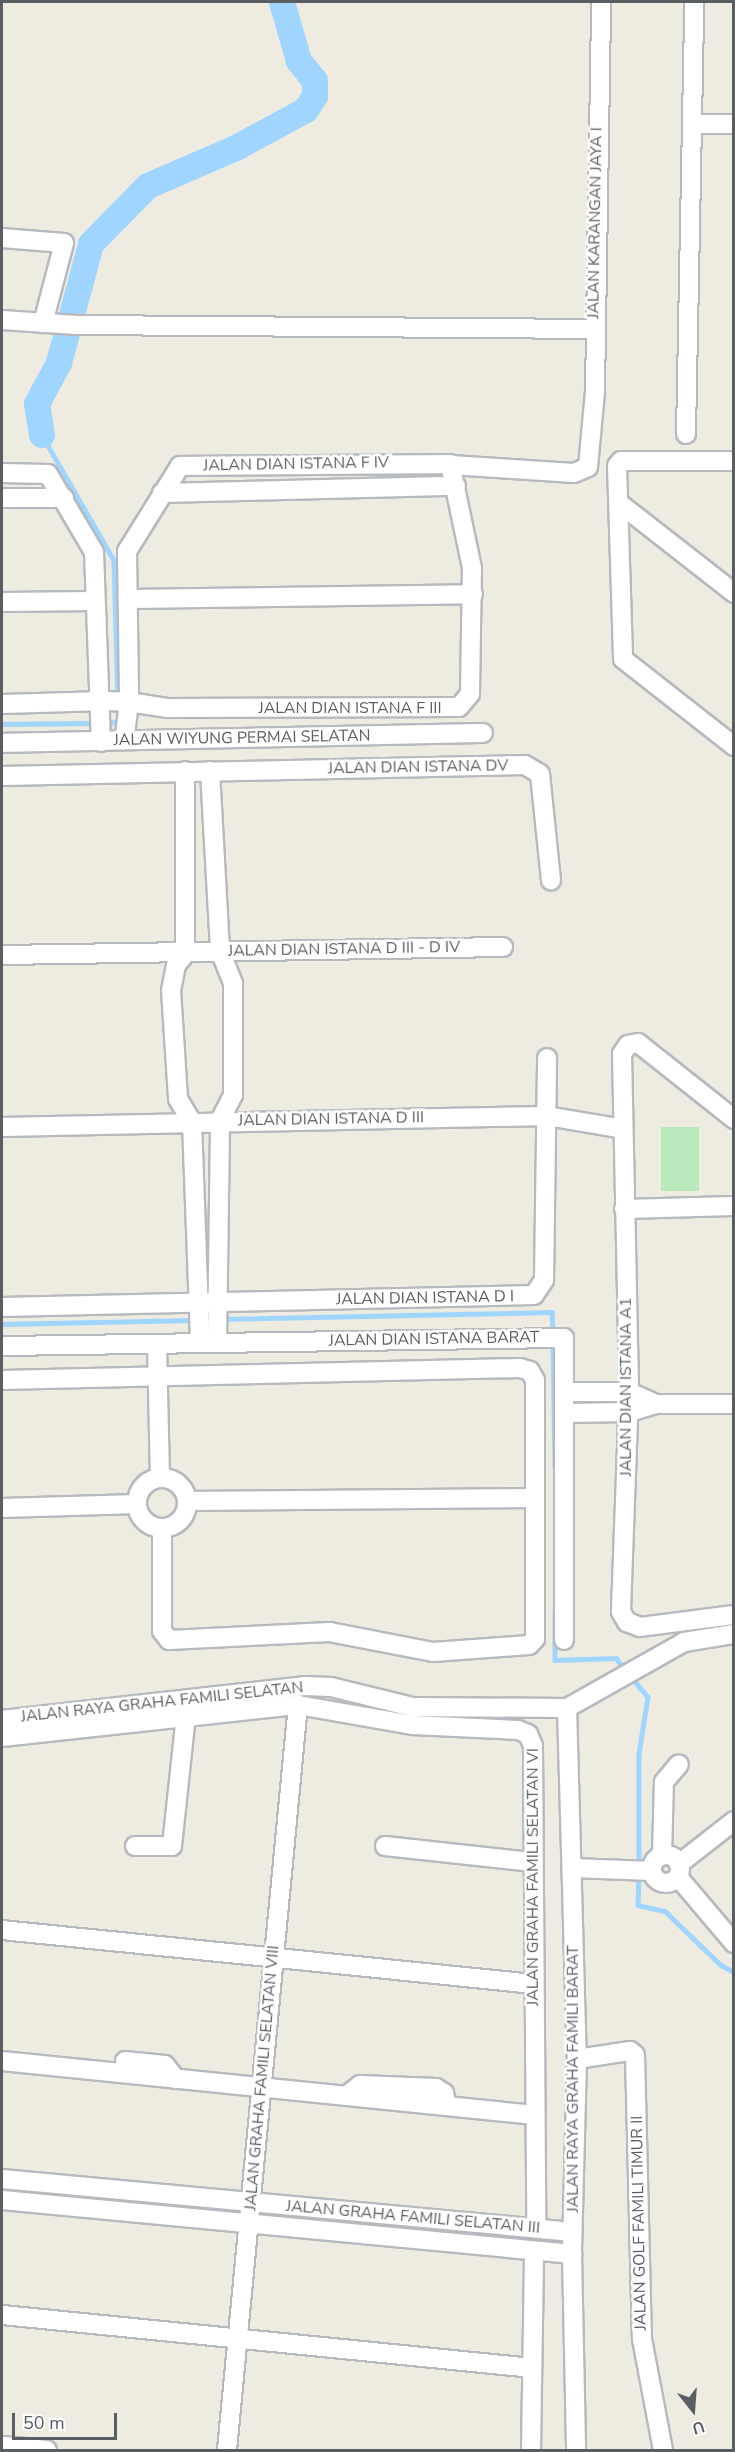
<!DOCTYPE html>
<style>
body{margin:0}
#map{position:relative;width:735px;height:2452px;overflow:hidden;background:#eeebe1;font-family:"Nunito Sans",sans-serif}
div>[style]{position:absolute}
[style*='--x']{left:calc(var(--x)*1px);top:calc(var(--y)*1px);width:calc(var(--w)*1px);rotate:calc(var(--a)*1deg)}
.green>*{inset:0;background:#bae9bb}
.stream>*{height:4.5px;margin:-2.25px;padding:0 2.25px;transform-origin:2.25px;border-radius:2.25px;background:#a0d5ff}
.river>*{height:26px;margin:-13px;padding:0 13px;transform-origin:13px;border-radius:13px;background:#a0d5ff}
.roads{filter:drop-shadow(2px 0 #b6babf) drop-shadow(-2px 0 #b6babf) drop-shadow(0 2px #b6babf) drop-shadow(0 -2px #b6babf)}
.minor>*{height:18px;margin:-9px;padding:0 9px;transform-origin:9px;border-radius:9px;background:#fff}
.minor>.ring{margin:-9px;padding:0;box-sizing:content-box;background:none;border:18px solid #fff;border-radius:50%}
span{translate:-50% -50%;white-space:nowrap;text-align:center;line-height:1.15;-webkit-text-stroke:5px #fff;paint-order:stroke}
.street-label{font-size:16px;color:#595e63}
.frame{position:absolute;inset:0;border:3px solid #595e63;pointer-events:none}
.north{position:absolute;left:663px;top:2380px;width:60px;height:60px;-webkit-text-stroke:4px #fff;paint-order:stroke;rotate:163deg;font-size:16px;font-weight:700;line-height:24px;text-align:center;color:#595e63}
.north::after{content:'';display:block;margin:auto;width:21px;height:27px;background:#595e63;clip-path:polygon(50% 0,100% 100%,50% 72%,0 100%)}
.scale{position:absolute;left:12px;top:2413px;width:105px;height:27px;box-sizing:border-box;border:3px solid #595e63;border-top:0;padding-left:8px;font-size:18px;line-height:21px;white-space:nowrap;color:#595e63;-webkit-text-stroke:4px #fff;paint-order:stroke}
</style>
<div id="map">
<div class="green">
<i style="clip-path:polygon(661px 1127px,699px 1127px,699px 1191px,661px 1191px)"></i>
</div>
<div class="stream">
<i style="--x:42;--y:435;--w:144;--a:60.1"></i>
<i style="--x:114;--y:560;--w:139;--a:88.4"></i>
<i style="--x:103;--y:723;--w:16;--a:-4"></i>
<i style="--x:119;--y:722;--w:15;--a:-94"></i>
<i style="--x:2;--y:724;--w:93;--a:-0.6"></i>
<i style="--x:221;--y:1319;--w:331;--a:-1.2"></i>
<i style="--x:552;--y:1312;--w:21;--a:87"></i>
<i style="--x:2;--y:1324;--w:192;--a:-1.2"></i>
<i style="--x:553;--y:1341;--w:126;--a:89.1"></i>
<i style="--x:555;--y:1611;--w:49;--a:90"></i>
<i style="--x:555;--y:1660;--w:61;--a:-1.9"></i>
<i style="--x:616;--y:1658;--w:16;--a:52"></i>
<i style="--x:632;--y:1678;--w:25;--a:50"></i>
<i style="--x:648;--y:1697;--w:58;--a:99"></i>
<i style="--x:639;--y:1754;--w:112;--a:90"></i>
<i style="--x:639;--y:1875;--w:30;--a:92"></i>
<i style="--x:638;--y:1905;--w:28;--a:13"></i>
<i style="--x:665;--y:1911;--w:78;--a:44"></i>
<i style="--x:721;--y:1965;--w:15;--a:28"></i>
</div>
<div class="river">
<i style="--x:42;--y:435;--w:31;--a:-99"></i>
<i style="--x:37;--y:404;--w:47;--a:-61.8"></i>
<i style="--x:59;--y:363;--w:123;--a:-74.9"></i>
<i style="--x:91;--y:244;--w:81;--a:-45.5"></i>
<i style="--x:148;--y:186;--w:96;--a:-23.4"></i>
<i style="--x:236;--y:148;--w:80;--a:-28.5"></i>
<i style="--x:306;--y:110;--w:17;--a:-57"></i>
<i style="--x:315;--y:96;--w:15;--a:-90"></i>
<i style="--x:315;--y:81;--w:26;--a:-129"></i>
<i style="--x:299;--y:61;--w:61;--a:-106.1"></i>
</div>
<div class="roads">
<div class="minor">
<i style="--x:692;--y:124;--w:42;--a:0"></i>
<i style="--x:2;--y:238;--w:62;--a:4.6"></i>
<i style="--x:64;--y:243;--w:83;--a:104.7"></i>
<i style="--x:2;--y:320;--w:75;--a:3.8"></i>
<i style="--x:77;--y:325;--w:517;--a:0.44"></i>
<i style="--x:686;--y:434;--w:432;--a:-88.9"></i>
<i style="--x:734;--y:461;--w:113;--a:180"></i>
<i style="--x:621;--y:461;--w:6;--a:129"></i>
<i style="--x:617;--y:466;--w:193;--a:88.2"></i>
<i style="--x:623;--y:659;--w:141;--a:38.1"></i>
<i style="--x:451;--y:465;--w:123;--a:3.7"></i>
<i style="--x:574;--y:473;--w:15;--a:-23"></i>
<i style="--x:588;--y:467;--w:75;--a:-84.7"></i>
<i style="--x:595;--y:392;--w:390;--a:-89.1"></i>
<i style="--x:2;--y:473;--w:46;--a:1.2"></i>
<i style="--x:48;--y:474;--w:91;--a:59.5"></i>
<i style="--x:94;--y:552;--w:190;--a:87.9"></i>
<i style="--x:162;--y:493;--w:294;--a:-1.4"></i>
<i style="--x:2;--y:498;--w:62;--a:0"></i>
<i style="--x:619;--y:503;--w:146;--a:38"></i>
<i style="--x:130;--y:599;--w:343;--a:-0.8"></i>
<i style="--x:2;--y:602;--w:93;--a:-0.6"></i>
<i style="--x:2;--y:704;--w:103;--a:-1.7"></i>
<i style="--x:105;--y:701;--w:24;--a:2"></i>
<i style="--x:129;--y:702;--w:38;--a:9"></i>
<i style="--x:167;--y:708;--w:292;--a:-0.2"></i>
<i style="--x:459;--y:707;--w:17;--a:-50"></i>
<i style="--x:470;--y:694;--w:126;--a:-89.1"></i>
<i style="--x:472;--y:568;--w:106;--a:-101.9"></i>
<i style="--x:450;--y:464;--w:270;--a:179.6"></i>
<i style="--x:180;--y:466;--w:100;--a:121.9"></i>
<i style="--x:127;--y:551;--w:151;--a:89.2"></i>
<i style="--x:129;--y:702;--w:38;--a:97"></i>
<i style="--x:2;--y:743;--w:481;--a:-1.2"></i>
<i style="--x:210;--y:771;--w:180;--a:86.8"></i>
<i style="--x:220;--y:951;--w:35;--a:68"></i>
<i style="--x:233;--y:984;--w:111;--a:90"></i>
<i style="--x:233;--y:1095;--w:29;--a:117"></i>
<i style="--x:2;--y:776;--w:523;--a:-1.2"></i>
<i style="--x:525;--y:765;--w:17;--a:31"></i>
<i style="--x:540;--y:774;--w:107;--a:84.1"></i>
<i style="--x:185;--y:954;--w:183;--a:-90"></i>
<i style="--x:185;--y:954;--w:14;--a:129"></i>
<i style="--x:176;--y:965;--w:25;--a:101"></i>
<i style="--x:171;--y:990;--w:109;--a:86.3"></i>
<i style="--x:178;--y:1099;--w:27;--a:59"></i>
<i style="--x:2;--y:955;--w:501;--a:-0.91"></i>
<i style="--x:734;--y:1119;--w:122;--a:-141.6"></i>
<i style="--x:638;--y:1043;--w:10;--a:169"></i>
<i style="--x:628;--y:1045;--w:11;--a:124"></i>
<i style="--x:622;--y:1054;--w:338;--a:88.8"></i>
<i style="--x:629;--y:1392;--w:220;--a:92.1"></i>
<i style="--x:621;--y:1612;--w:12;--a:59"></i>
<i style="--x:627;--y:1622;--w:14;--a:21"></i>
<i style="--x:640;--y:1627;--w:95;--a:-7.3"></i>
<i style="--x:192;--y:1122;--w:221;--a:87.9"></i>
<i style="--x:2;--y:1127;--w:545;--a:-1.16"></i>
<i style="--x:547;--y:1116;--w:77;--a:9.7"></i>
<i style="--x:624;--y:1209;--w:110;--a:-1.6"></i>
<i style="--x:2;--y:1307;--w:532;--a:-1.29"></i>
<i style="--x:534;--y:1295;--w:18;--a:-56"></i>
<i style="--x:544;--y:1280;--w:222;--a:-89.2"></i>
<i style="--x:217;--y:1343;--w:222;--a:-89.2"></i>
<i style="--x:2;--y:1346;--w:562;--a:-0.82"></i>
<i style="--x:564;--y:1338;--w:302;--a:90"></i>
<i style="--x:157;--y:1346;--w:132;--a:88.7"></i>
<i style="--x:2;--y:1380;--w:518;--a:-1.33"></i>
<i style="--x:520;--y:1368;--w:10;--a:17"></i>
<i style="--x:530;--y:1371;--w:10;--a:61"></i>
<i style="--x:535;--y:1380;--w:259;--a:90"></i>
<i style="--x:535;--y:1639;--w:8;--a:135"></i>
<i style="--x:529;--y:1645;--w:96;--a:175.8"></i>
<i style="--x:433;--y:1652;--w:106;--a:-169.1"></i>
<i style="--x:329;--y:1632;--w:160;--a:177.1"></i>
<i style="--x:169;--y:1640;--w:11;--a:-128"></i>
<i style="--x:162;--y:1631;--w:103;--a:-90"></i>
<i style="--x:566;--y:1392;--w:63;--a:0"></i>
<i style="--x:629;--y:1392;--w:30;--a:24"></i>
<i style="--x:656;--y:1404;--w:28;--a:163"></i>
<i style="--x:629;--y:1412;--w:62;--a:179.1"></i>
<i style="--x:656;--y:1404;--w:78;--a:0"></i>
<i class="ring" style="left:137px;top:1478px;width:32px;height:32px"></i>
<i style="--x:187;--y:1501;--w:346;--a:-0.5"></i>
<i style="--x:2;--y:1508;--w:135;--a:-1.7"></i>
<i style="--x:567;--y:1708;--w:351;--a:88.4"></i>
<i style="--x:577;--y:2059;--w:195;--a:91.5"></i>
<i style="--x:572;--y:2254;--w:196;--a:88.8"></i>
<i style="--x:2;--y:1720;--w:304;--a:-6.4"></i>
<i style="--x:304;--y:1686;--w:27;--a:2"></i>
<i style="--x:331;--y:1687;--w:84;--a:13.7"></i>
<i style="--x:413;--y:1707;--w:154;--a:0.4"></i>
<i style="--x:567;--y:1708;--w:134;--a:-29.4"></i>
<i style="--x:684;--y:1642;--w:51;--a:-9.1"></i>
<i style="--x:2;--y:1737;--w:298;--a:-6.2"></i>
<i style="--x:298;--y:1705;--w:117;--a:9.9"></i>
<i style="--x:413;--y:1725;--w:105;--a:2.7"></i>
<i style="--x:518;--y:1730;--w:11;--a:22"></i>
<i style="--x:528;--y:1734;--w:13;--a:67"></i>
<i style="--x:533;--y:1746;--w:482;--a:89.6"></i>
<i style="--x:135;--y:1846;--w:37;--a:0"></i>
<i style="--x:172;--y:1846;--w:131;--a:-83.9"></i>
<i style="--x:385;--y:1846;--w:149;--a:6.2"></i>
<i class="ring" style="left:652px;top:1855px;width:10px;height:10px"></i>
<i style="--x:662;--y:1856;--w:74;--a:-88.5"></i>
<i style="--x:664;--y:1782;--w:23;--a:-50"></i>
<i style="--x:679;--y:1864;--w:70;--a:-38"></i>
<i style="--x:572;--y:1868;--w:80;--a:2.1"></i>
<i style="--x:678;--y:1877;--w:87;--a:49.7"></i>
<i style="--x:2;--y:1930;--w:535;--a:5.8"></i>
<i style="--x:577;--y:2059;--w:54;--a:-8.6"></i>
<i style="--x:630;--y:2051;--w:6;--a:39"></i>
<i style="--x:635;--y:2055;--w:284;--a:88.6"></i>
<i style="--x:642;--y:2339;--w:113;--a:79.3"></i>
<i style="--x:2;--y:2061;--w:536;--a:5.79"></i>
<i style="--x:125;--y:2061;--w:40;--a:5.7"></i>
<i style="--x:165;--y:2065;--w:18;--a:52"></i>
<i style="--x:346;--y:2096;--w:18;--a:-38"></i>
<i style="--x:360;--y:2085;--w:76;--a:2.3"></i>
<i style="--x:436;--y:2088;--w:9;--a:32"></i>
<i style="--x:444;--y:2093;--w:13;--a:77"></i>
<i style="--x:2;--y:2179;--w:573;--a:5.3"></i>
<i style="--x:2;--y:2200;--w:573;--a:5.41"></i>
<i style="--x:2;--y:2315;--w:533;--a:5.71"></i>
<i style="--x:2;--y:2446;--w:45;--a:5.1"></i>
<i style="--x:227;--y:2450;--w:748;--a:-84.56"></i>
<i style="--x:531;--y:2450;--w:199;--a:-89.1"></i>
</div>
</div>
<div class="street-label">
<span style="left:595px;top:223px;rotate:-89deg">JALAN KARANGAN JAYA I</span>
<span style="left:296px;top:464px;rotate:-1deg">JALAN DIAN ISTANA F IV</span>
<span style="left:350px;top:708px">JALAN DIAN ISTANA F III</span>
<span style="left:242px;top:738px;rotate:-1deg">JALAN WIYUNG PERMAI SELATAN</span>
<span style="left:418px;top:767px;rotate:-1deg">JALAN DIAN ISTANA DV</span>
<span style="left:344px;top:949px;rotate:-1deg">JALAN DIAN ISTANA D III - D IV</span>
<span style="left:331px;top:1119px;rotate:-1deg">JALAN DIAN ISTANA D III</span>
<span style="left:425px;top:1298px;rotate:-1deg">JALAN DIAN ISTANA D I</span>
<span style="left:434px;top:1339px;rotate:-1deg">JALAN DIAN ISTANA BARAT</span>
<span style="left:626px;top:1387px;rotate:-90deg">JALAN DIAN ISTANA A1</span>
<span style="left:162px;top:1702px;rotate:-6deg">JALAN RAYA GRAHA FAMILI SELATAN</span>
<span style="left:533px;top:1877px;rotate:-90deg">JALAN GRAHA FAMILI SELATAN VI</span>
<span style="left:262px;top:2078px;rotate:-85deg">JALAN GRAHA FAMILI SELATAN VIII</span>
<span style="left:573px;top:2079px;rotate:-90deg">JALAN RAYA GRAHA FAMILI BARAT</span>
<span style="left:413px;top:2217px;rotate:5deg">JALAN GRAHA FAMILI SELATAN III</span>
<span style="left:639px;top:2223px;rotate:-91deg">JALAN GOLF FAMILI TIMUR II</span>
</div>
<div class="frame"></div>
<div class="north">U</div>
<div class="scale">50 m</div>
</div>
